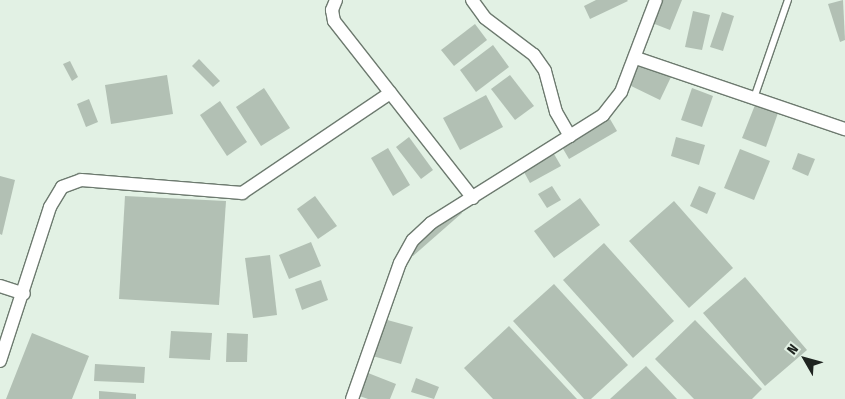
<!DOCTYPE html>
<style>
body{margin:0}
#map{position:relative;width:845px;height:399px;overflow:hidden;background:#e2f1e4;font-family:"Fira Sans Condensed",sans-serif}
div>[style]{position:absolute}
[style*='--x']{left:calc(var(--x)*1px);top:calc(var(--y)*1px);width:calc(var(--w)*1px);rotate:calc(var(--a)*1deg)}
.building>*{inset:0;background:#b2c0b4}
.roads{filter:drop-shadow(1px 0 #6d7a6f) drop-shadow(-1px 0 #6d7a6f) drop-shadow(0 1px #6d7a6f) drop-shadow(0 -1px #6d7a6f)}
.lane>*{height:6px;margin:-3px;padding:0 3px;transform-origin:3px;border-radius:3px;background:#fff}
.street>*{height:12px;margin:-6px;padding:0 6px;transform-origin:6px;border-radius:6px;background:#fff}
span{translate:-50% -50%;white-space:nowrap;text-align:center;line-height:1.15;-webkit-text-stroke:5px #e2f1e4;paint-order:stroke}
.north{position:absolute;left:780px;top:334px;width:50px;height:50px;-webkit-text-stroke:4px #e2f1e4;paint-order:stroke;rotate:308deg;font-size:14px;font-weight:700;line-height:20px;text-align:center;color:#1f2420}
.north::after{content:'';display:block;margin:auto;width:18px;height:22px;background:#1f2420;clip-path:polygon(50% 0,100% 100%,50% 72%,0 100%)}
</style>
<div id="map">
<div class="building">
<i style="clip-path:polygon(596px 0,627px 0,628px 1px,590px 19px,584px 6px)"></i>
<i style="clip-path:polygon(655px 0,682px 0,670px 30px,647px 21px)"></i>
<i style="clip-path:polygon(843px 0,845px 40px,840px 42px,828px 4px)"></i>
<i style="clip-path:polygon(693px 11px,710px 15px,702px 50px,685px 47px)"></i>
<i style="clip-path:polygon(722px 12px,734px 16px,723px 51px,710px 47px)"></i>
<i style="clip-path:polygon(475px 24px,487px 40px,454px 66px,441px 50px)"></i>
<i style="clip-path:polygon(493px 45px,509px 67px,476px 92px,460px 70px)"></i>
<i style="clip-path:polygon(199px 59px,220px 81px,213px 87px,192px 66px)"></i>
<i style="clip-path:polygon(70px 61px,78px 77px,72px 81px,63px 64px)"></i>
<i style="clip-path:polygon(638px 61px,671px 77px,660px 100px,627px 84px)"></i>
<i style="clip-path:polygon(167px 75px,173px 114px,111px 124px,105px 85px)"></i>
<i style="clip-path:polygon(510px 75px,534px 106px,515px 120px,491px 89px)"></i>
<i style="clip-path:polygon(264px 88px,290px 128px,261px 146px,236px 107px)"></i>
<i style="clip-path:polygon(692px 88px,713px 96px,702px 127px,681px 120px)"></i>
<i style="clip-path:polygon(486px 95px,503px 127px,460px 150px,443px 118px)"></i>
<i style="clip-path:polygon(89px 99px,98px 122px,86px 127px,77px 104px)"></i>
<i style="clip-path:polygon(220px 101px,247px 142px,227px 156px,200px 115px)"></i>
<i style="clip-path:polygon(755px 105px,778px 113px,766px 147px,742px 138px)"></i>
<i style="clip-path:polygon(610px 119px,617px 131px,569px 159px,562px 147px)"></i>
<i style="clip-path:polygon(409px 137px,433px 170px,421px 179px,396px 147px)"></i>
<i style="clip-path:polygon(676px 137px,705px 145px,699px 165px,671px 156px)"></i>
<i style="clip-path:polygon(388px 148px,410px 185px,393px 196px,371px 158px)"></i>
<i style="clip-path:polygon(740px 149px,770px 161px,754px 200px,724px 188px)"></i>
<i style="clip-path:polygon(798px 153px,815px 159px,808px 176px,792px 169px)"></i>
<i style="clip-path:polygon(554px 154px,561px 166px,530px 183px,524px 172px)"></i>
<i style="clip-path:polygon(0 176px,15px 180px,2px 235px,0 234px)"></i>
<i style="clip-path:polygon(552px 186px,561px 200px,547px 208px,538px 194px)"></i>
<i style="clip-path:polygon(699px 186px,716px 193px,707px 214px,690px 206px)"></i>
<i style="clip-path:polygon(125px 196px,226px 201px,219px 305px,119px 299px)"></i>
<i style="clip-path:polygon(315px 196px,337px 226px,318px 239px,297px 209px)"></i>
<i style="clip-path:polygon(580px 198px,600px 225px,554px 258px,534px 231px)"></i>
<i style="clip-path:polygon(674px 201px,733px 268px,689px 308px,629px 241px)"></i>
<i style="clip-path:polygon(453px 203px,462px 213px,413px 256px,404px 245px)"></i>
<i style="clip-path:polygon(311px 242px,321px 266px,289px 279px,279px 255px)"></i>
<i style="clip-path:polygon(604px 243px,674px 321px,633px 358px,563px 280px)"></i>
<i style="clip-path:polygon(270px 255px,277px 315px,253px 318px,245px 258px)"></i>
<i style="clip-path:polygon(745px 277px,807px 350px,765px 386px,703px 313px)"></i>
<i style="clip-path:polygon(321px 280px,328px 300px,302px 310px,295px 289px)"></i>
<i style="clip-path:polygon(554px 284px,628px 365px,591px 399px,584px 399px,513px 321px)"></i>
<i style="clip-path:polygon(380px 318px,413px 327px,401px 364px,369px 355px)"></i>
<i style="clip-path:polygon(695px 320px,762px 389px,752px 399px,694px 399px,655px 359px)"></i>
<i style="clip-path:polygon(509px 326px,577px 399px,493px 399px,464px 368px)"></i>
<i style="clip-path:polygon(171px 331px,212px 333px,210px 360px,169px 358px)"></i>
<i style="clip-path:polygon(32px 333px,89px 356px,72px 399px,6px 399px)"></i>
<i style="clip-path:polygon(227px 333px,248px 334px,247px 362px,226px 362px)"></i>
<i style="clip-path:polygon(95px 364px,145px 367px,144px 383px,94px 381px)"></i>
<i style="clip-path:polygon(646px 366px,677px 399px,610px 399px)"></i>
<i style="clip-path:polygon(363px 371px,396px 384px,390px 399px,368px 399px,354px 394px)"></i>
<i style="clip-path:polygon(416px 378px,439px 387px,434px 399px,411px 392px)"></i>
<i style="clip-path:polygon(99px 391px,136px 394px,136px 399px,99px 399px)"></i>
</div>
<div class="roads">
<div class="lane">
<i style="--x:754;--y:98;--w:104;--a:-70.9"></i>
</div>
<div class="street">
<i style="--x:336;--y:0;--w:11;--a:112"></i>
<i style="--x:332;--y:10;--w:11;--a:80"></i>
<i style="--x:334;--y:21;--w:225;--a:51.9"></i>
<i style="--x:472;--y:0;--w:22;--a:54"></i>
<i style="--x:485;--y:18;--w:61;--a:37.1"></i>
<i style="--x:534;--y:55;--w:19;--a:55"></i>
<i style="--x:545;--y:71;--w:42;--a:75"></i>
<i style="--x:556;--y:112;--w:28;--a:60"></i>
<i style="--x:636;--y:58;--w:221;--a:18.8"></i>
<i style="--x:0;--y:286;--w:25;--a:18"></i>
<i style="--x:0;--y:361;--w:162;--a:-72"></i>
<i style="--x:50;--y:207;--w:23;--a:-59"></i>
<i style="--x:62;--y:187;--w:20;--a:-20"></i>
<i style="--x:81;--y:180;--w:162;--a:4.6"></i>
<i style="--x:242;--y:193;--w:179;--a:-34"></i>
<i style="--x:352;--y:399;--w:144;--a:-70.6"></i>
<i style="--x:400;--y:263;--w:26;--a:-61"></i>
<i style="--x:413;--y:240;--w:25;--a:-43"></i>
<i style="--x:431;--y:223;--w:203;--a:-32.1"></i>
<i style="--x:603;--y:115;--w:29;--a:-52"></i>
<i style="--x:621;--y:92;--w:98;--a:-69.2"></i>
</div>
</div>
<div class="north">N</div>
</div>
